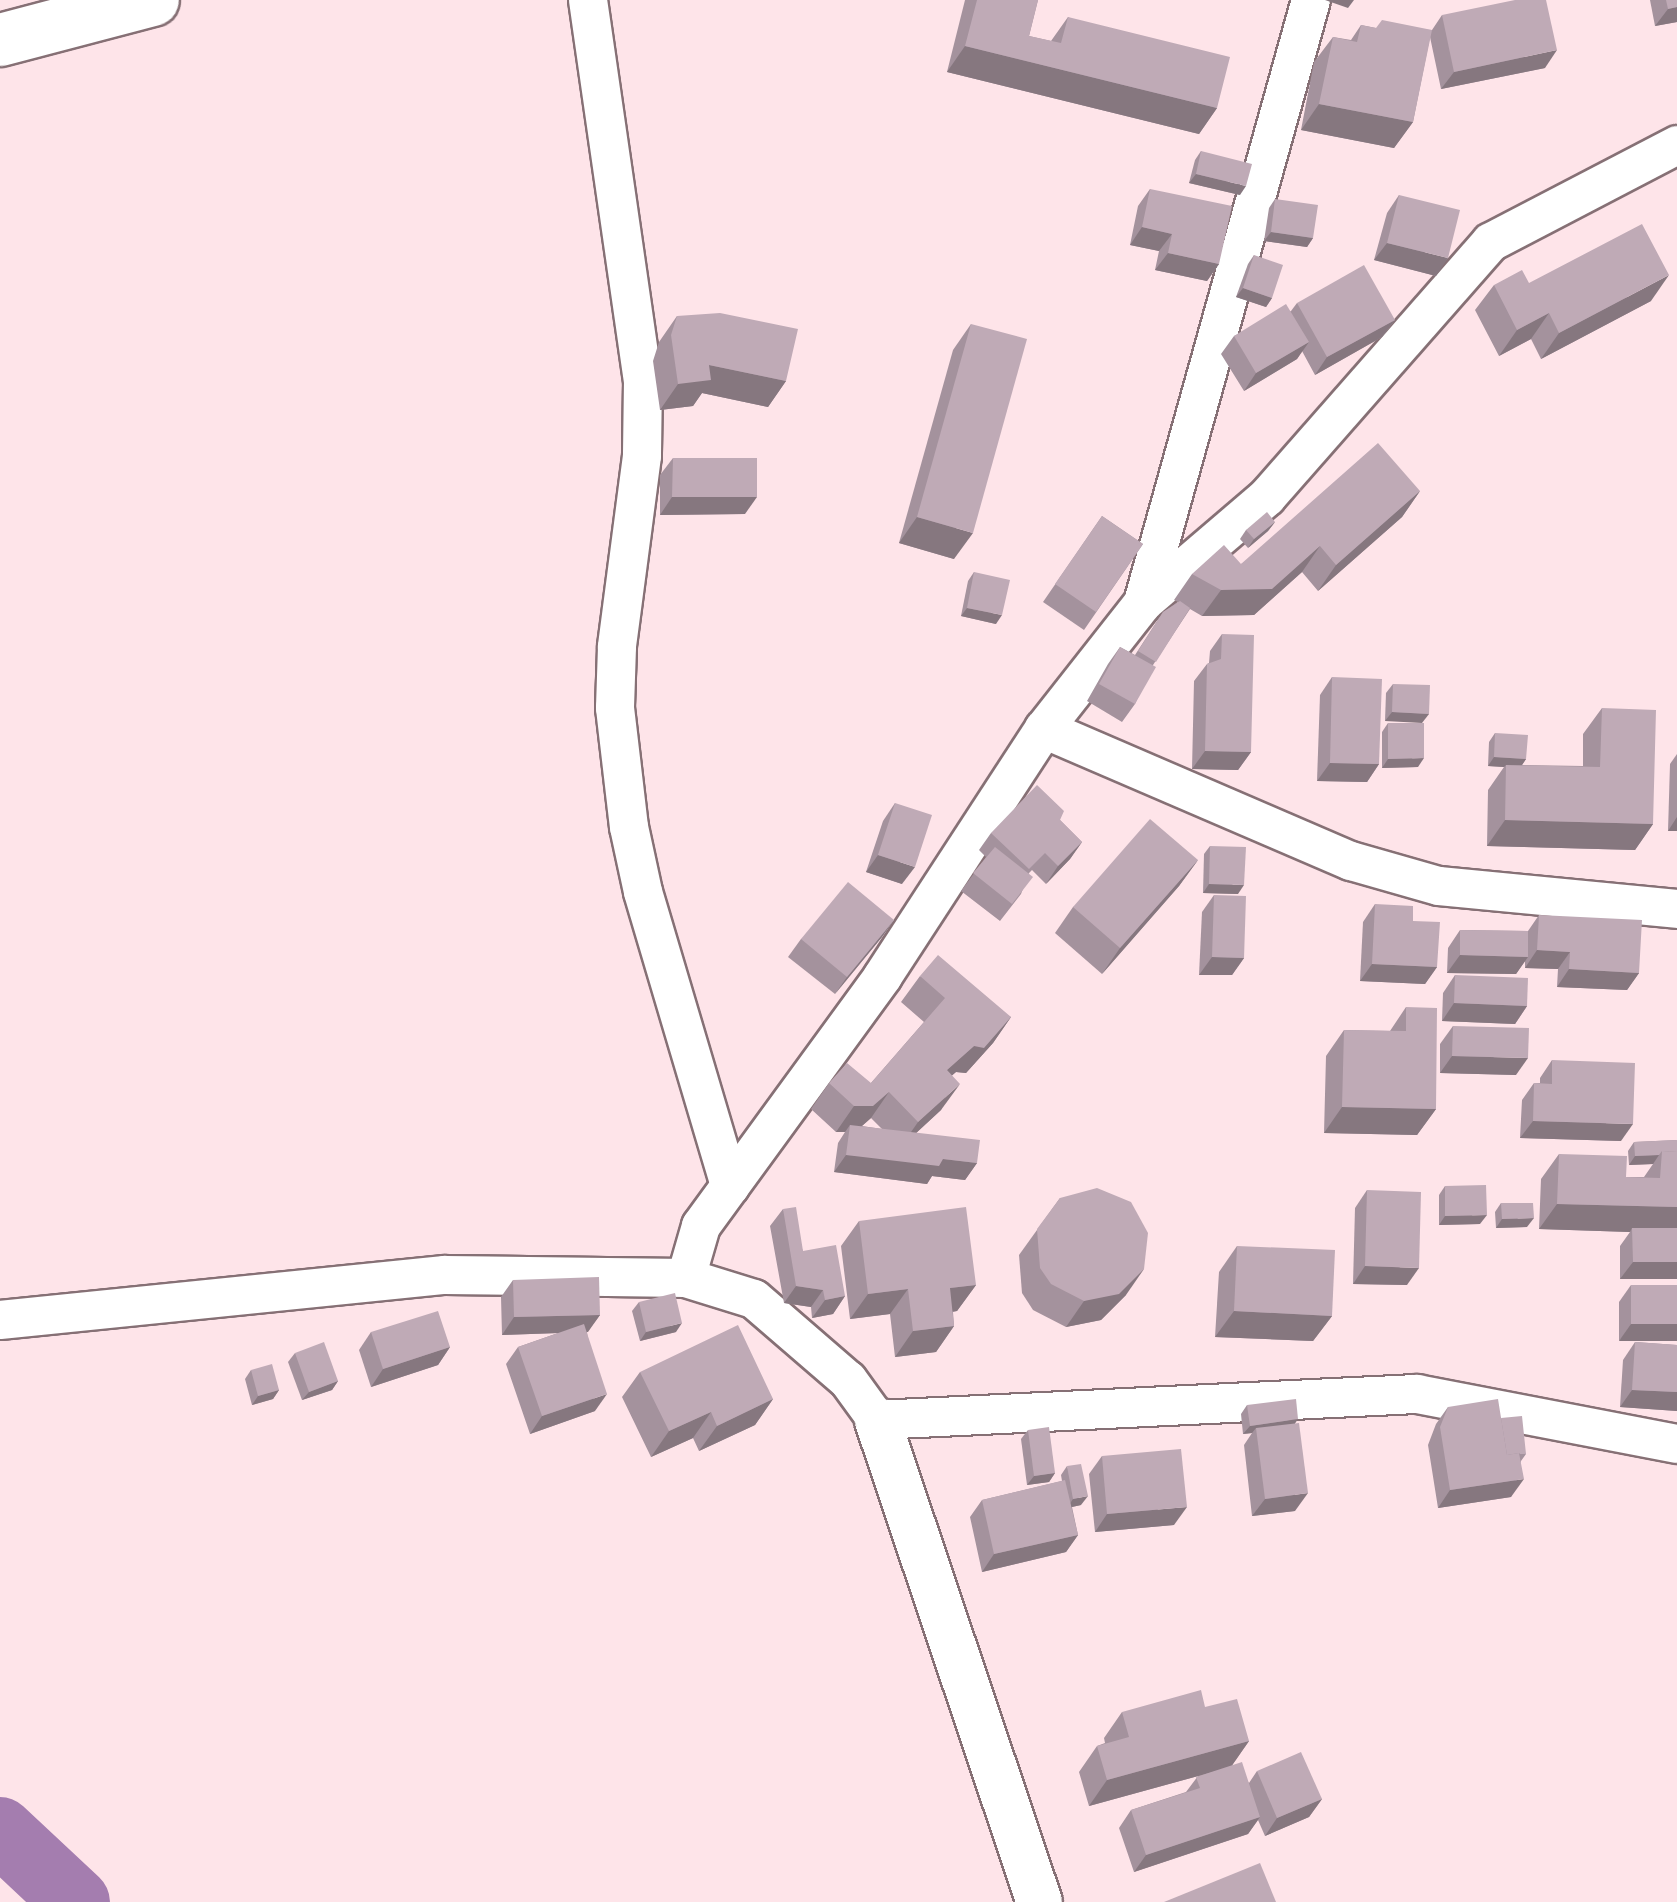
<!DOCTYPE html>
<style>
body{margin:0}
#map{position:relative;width:1677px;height:1902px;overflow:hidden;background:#fee4e9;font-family:"PT Serif",serif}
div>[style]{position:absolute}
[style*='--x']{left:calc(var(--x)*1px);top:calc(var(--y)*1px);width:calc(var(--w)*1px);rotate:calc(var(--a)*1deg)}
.river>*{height:68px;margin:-34px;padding:0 34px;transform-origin:34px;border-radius:34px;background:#a47daf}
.roads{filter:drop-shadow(2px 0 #867075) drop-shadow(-2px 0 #867075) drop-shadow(0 2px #867075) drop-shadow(0 -2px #867075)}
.minor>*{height:38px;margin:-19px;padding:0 19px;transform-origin:19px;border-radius:19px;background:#fff}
.tertiary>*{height:45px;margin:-22.5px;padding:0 22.5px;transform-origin:22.5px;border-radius:22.5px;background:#fff}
.secondary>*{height:52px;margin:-26px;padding:0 26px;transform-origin:26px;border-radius:26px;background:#fff}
.wall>*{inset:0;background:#a4929d}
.shaded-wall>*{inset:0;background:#86777f}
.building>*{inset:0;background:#bfaab6}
span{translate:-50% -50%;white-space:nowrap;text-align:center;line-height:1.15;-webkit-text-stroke:10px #fff;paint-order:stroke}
</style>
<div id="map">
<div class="river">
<i style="--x:0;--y:1831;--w:104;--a:43.1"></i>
</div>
<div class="roads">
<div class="minor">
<i style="--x:588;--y:0;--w:385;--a:81.8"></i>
<i style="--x:643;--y:381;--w:75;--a:90.8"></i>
<i style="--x:642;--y:456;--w:193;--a:97.5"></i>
<i style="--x:617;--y:647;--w:61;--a:91.9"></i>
<i style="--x:615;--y:708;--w:120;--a:83.3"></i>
<i style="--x:629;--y:827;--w:66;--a:77.8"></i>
<i style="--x:643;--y:892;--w:307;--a:73.5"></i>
<i style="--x:1143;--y:603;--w:626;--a:-74.43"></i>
<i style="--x:1044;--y:729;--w:334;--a:23.3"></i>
<i style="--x:1351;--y:861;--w:91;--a:15.9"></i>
<i style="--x:1439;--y:886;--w:239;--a:5.5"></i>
<i style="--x:686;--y:1278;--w:54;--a:-73.9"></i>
<i style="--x:701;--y:1226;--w:309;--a:-53.9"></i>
<i style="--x:883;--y:976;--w:295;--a:-56.9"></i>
<i style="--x:1044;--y:729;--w:160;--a:-51.8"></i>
<i style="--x:1143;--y:603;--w:163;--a:-40.5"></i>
<i style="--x:1267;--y:497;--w:339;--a:-48.7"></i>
<i style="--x:1491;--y:242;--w:210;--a:-27.5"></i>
<i style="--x:0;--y:1320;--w:447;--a:-5.8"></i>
<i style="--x:445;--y:1275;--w:241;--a:0.7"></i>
<i style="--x:686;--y:1278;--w:71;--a:17.2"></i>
<i style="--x:754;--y:1299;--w:124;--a:40.8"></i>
<i style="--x:848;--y:1380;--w:49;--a:54.1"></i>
<i style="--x:877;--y:1420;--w:541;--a:-2.76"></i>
<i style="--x:1417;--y:1394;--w:265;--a:10.9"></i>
</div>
<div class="tertiary">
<i style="--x:877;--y:1420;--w:508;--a:71.42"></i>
</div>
<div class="secondary">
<i style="--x:0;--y:40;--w:158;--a:-14.7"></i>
</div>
</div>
<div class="wall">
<i style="clip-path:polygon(965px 0,1038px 0,1029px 36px,1051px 41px,1068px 17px,1217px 108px,1199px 134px,947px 72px)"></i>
<i style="clip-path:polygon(1650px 0,1677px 0,1677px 22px,1655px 26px)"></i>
<i style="clip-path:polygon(1442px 15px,1545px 68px,1441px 89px,1430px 37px,1413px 122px,1394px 148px,1301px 130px,1314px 62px,1333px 37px,1351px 40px,1361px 25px,1376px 28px,1432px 30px)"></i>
<i style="clip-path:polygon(1201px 151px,1240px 195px,1189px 183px,1195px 160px)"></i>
<i style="clip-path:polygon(1150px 189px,1219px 264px,1207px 281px,1155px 270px,1159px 251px,1130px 245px,1138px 206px)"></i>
<i style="clip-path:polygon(1399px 195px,1436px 276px,1374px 260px,1387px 213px)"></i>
<i style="clip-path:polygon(1275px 199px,1313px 238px,1307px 247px,1264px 241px,1269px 208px)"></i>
<i style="clip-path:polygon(1254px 255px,1272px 298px,1266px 307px,1236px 297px,1248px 264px)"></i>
<i style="clip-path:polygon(1529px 283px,1651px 301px,1541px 359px,1531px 339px,1499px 356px,1475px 310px,1494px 285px)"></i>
<i style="clip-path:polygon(1297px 303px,1395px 320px,1382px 337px,1315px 375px,1302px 351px,1297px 359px,1244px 391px,1221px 354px,1234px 336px,1291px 311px)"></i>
<i style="clip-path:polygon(677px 316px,786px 381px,768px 407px,702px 393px,693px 406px,660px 410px,653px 361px,659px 342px)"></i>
<i style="clip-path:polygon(971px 324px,954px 559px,899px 543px,953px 350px)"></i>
<i style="clip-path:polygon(673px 458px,745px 514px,660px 515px,660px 475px)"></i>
<i style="clip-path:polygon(1420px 491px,1402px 517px,1318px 591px,1302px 572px,1254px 615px,1202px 616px,1190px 609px,1153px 665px,1135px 704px,1122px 722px,1087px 701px,1108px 664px,1120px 647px,1135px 655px,1163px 612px,1178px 602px,1174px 600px,1192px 574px,1241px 564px)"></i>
<i style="clip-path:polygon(1102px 516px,1143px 544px,1084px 630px,1043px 602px)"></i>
<i style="clip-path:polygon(1275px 522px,1268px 531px,1248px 548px,1240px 539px,1246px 530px)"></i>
<i style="clip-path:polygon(974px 572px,996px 624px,961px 616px,968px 581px)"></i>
<i style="clip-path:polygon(1222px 634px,1251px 752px,1238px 770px,1192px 769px,1194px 681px,1207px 664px,1209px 663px,1210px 651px)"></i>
<i style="clip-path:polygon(1332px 677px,1379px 764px,1367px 782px,1317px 781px,1320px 695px)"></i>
<i style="clip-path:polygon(1393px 684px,1429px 714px,1385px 721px,1386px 693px)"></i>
<i style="clip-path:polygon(1602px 708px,1653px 824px,1635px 850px,1487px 846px,1488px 790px,1504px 767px,1488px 766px,1489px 742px,1495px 733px,1526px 759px,1522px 765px,1583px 766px,1583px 734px)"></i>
<i style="clip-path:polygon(1388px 723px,1418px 767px,1382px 768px,1382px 732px)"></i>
<i style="clip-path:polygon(1677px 754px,1677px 831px,1668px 831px,1670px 764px)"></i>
<i style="clip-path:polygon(895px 803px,902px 884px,866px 872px,883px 821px)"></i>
<i style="clip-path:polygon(1060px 820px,1082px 842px,1070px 859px,1046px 884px,1032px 870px,1029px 873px,1021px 894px,1000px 921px,961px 891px,986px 857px,979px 850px,991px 833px)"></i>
<i style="clip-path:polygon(1210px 846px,1238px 894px,1203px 893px,1204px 854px)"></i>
<i style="clip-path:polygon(1198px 860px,1179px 886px,1102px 974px,1055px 933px,1073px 907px)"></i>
<i style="clip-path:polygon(1214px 895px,1244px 958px,1232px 975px,1199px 975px,1202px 912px)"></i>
<i style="clip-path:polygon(1375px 904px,1413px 921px,1437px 967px,1425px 984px,1360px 981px,1363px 922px)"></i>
<i style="clip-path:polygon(1539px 915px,1639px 973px,1627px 990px,1557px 987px,1558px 969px,1525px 968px,1525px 961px,1516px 974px,1447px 973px,1448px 948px,1460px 930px,1528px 931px)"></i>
<i style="clip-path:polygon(894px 920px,882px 937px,835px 994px,788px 957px,801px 939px)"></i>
<i style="clip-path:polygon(1455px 975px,1527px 1006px,1515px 1024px,1442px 1021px,1443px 993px)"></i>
<i style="clip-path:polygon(evenodd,920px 976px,1011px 1017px,993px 1043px,966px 1073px,956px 1072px,952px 1075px,941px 1110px,916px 1133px,977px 1163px,965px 1180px,932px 1176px,927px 1184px,834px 1172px,838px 1143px,845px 1132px,836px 1132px,811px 1109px,829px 1083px,871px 1083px,924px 1022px,901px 1002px,920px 976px,871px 1118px,882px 1129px,862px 1126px,871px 1118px)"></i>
<i style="clip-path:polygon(1406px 1007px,1436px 1109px,1417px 1135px,1324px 1133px,1326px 1056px,1344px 1030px,1390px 1031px)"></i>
<i style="clip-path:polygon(1453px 1026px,1516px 1075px,1440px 1073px,1440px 1044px)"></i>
<i style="clip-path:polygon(1552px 1060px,1621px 1141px,1520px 1138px,1522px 1100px,1534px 1083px,1540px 1083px,1540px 1078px)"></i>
<i style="clip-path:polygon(1677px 1140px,1677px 1279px,1620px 1279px,1620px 1246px,1630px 1232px,1539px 1229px,1541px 1179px,1559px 1154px,1626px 1177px,1644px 1177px,1653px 1164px,1629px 1165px,1628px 1151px,1634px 1142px)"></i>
<i style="clip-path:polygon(1445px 1186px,1480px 1224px,1439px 1225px,1439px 1195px)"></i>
<i style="clip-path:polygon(1367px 1190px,1407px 1285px,1353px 1284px,1355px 1208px)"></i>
<i style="clip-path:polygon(1060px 1198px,1126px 1295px,1101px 1320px,1066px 1327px,1033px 1310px,1022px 1293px,1019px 1255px)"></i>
<i style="clip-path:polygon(1501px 1203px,1527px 1227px,1496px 1228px,1495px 1212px)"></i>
<i style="clip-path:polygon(783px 1209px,803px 1251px,845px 1296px,833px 1314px,812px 1318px,811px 1307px,784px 1303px,770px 1226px)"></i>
<i style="clip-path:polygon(859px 1221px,976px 1285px,957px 1311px,953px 1312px,954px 1326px,936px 1352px,895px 1357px,890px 1314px,850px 1319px,841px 1246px)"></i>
<i style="clip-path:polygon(1237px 1246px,1332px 1316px,1313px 1341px,1215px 1337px,1219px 1272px)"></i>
<i style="clip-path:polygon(513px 1280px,600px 1315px,587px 1332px,595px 1411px,530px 1434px,506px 1364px,518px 1347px,558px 1333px,502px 1335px,501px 1297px)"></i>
<i style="clip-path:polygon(1631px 1285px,1677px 1285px,1619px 1341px,1619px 1302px)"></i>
<i style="clip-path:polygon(639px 1302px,676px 1332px,640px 1341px,632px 1311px)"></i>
<i style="clip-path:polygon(371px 1332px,450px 1347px,438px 1365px,371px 1387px,359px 1350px)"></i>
<i style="clip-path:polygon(1635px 1342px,1677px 1345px,1677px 1411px,1620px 1407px,1623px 1360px)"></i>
<i style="clip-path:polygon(295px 1353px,338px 1381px,332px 1390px,302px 1400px,288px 1362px)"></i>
<i style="clip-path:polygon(251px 1370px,279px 1390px,273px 1399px,252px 1405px,245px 1379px)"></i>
<i style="clip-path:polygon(640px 1372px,773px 1399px,755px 1425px,699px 1451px,693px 1438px,651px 1457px,622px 1397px)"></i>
<i style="clip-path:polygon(1247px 1405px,1295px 1423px,1295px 1511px,1252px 1516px,1244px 1445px,1252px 1433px,1243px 1434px,1241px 1414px)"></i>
<i style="clip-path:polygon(1448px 1407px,1501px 1418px,1526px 1454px,1521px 1461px,1511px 1497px,1438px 1508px,1428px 1445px,1436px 1424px)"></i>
<i style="clip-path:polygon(1028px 1430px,1055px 1473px,1049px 1482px,1027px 1485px,1021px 1439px)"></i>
<i style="clip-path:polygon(1102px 1456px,1174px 1525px,1095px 1532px,1089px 1474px)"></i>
<i style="clip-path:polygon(1067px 1466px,1081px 1505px,1072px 1507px,1078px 1535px,1066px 1552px,982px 1572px,970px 1517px,982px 1500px,1062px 1481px,1061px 1475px)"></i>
<i style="clip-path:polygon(1122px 1712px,1249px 1741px,1232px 1765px,1249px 1783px,1257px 1771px,1322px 1799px,1309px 1817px,1265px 1836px,1258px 1820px,1248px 1834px,1134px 1872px,1119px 1828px,1131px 1810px,1186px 1792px,1198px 1776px,1089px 1806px,1079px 1772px,1097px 1746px,1105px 1743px,1104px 1738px)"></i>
</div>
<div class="shaded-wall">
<i style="clip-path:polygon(1325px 0,1354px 0,1348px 8px)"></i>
<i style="clip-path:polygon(1677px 7px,1677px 22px,1655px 26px,1668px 9px)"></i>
<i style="clip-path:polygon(965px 46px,1217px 108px,1199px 134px,947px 72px)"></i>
<i style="clip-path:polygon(1557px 50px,1545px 68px,1441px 89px,1454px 72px)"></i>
<i style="clip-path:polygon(1319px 104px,1413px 122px,1394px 148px,1301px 130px)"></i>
<i style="clip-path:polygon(1196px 174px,1246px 186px,1240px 195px,1189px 183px)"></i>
<i style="clip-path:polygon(1142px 227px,1172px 234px,1159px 251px,1130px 245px)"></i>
<i style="clip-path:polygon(1271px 232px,1313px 238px,1307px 247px,1264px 241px)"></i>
<i style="clip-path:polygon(1387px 243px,1448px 258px,1436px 276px,1374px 260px)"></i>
<i style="clip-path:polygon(1168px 253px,1219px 264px,1207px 281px,1155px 270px)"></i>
<i style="clip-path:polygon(1669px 275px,1651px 301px,1541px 359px,1559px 333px)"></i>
<i style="clip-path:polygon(1243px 288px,1272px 298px,1266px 307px,1236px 297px)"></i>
<i style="clip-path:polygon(1549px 313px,1531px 339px,1499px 356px,1517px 330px)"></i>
<i style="clip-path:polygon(1395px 320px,1382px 337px,1315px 375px,1327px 357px)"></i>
<i style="clip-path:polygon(1309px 342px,1297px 359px,1244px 391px,1256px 373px)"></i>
<i style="clip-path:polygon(709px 365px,786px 381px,768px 407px,702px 393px,693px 406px,660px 410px,678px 384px)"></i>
<i style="clip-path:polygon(1420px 491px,1402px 517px,1318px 591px,1336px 565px)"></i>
<i style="clip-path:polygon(672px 497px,757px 497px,745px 514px,660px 515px)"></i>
<i style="clip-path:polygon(917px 517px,973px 533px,954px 559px,899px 543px)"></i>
<i style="clip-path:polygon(1275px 522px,1268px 531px,1248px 548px,1254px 539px)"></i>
<i style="clip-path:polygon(1320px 546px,1302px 572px,1254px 615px,1202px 616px,1221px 590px)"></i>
<i style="clip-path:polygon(967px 608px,1002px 615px,996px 624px,961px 616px)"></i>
<i style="clip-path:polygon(1392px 712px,1429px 714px,1422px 723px,1385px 721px)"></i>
<i style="clip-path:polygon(1205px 751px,1251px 752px,1238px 770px,1192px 769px)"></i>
<i style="clip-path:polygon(1494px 757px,1526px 759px,1520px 768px,1506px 765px,1504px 767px,1488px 766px)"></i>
<i style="clip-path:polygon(1424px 758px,1418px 767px,1382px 768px,1388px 759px)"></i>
<i style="clip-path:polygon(1330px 763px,1379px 764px,1367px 782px,1317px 781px)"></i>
<i style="clip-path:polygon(1677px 817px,1677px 831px,1668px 831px)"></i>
<i style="clip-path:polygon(1505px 820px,1653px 824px,1635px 850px,1487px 846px)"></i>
<i style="clip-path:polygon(1082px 842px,1070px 859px,1046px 884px,1058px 866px)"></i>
<i style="clip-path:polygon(878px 855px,915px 867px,902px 884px,866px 872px)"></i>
<i style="clip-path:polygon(1198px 860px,1179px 886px,1102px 974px,1120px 948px)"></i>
<i style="clip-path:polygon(1209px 884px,1244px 885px,1238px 894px,1203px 893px)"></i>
<i style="clip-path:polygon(894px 920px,882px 937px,835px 994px,847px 977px)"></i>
<i style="clip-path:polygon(1537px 950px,1570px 952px,1558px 969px,1525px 968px)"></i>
<i style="clip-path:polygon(1460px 955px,1528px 957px,1516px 974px,1447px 973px)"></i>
<i style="clip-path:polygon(1212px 957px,1244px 958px,1232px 975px,1199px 975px)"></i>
<i style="clip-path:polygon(1372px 964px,1437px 967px,1425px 984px,1360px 981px)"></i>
<i style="clip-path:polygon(1569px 969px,1639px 973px,1627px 990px,1557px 987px)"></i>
<i style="clip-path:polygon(1454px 1003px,1527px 1006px,1515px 1024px,1442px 1021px)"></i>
<i style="clip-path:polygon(1011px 1017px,993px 1043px,966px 1073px,956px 1072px,929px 1096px,947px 1070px,974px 1046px)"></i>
<i style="clip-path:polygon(1452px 1056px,1528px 1058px,1516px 1075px,1440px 1073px)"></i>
<i style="clip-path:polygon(960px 1084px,941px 1110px,900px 1148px,918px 1122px)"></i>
<i style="clip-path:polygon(889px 1092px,871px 1118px,855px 1132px,850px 1125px,845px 1132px,836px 1132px,854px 1106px)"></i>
<i style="clip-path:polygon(1342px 1107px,1436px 1109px,1417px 1135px,1324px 1133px)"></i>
<i style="clip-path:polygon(1533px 1121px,1633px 1124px,1621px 1141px,1520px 1138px)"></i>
<i style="clip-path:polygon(846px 1155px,943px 1159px,977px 1163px,965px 1180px,932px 1176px,927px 1184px,834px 1172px)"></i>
<i style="clip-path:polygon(1659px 1155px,1653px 1164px,1629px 1165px,1635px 1156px)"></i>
<i style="clip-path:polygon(1557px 1204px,1677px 1207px,1677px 1234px,1632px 1228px,1630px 1232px,1539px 1229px)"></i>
<i style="clip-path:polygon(1487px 1215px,1480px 1224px,1439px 1225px,1445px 1216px)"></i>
<i style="clip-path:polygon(1534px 1218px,1527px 1227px,1496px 1228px,1502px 1219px)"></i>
<i style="clip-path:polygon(1633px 1262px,1677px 1262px,1677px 1279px,1620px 1279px)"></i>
<i style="clip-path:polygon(1365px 1266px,1419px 1268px,1407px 1285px,1353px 1284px)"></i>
<i style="clip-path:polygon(1144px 1269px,1126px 1295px,1101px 1320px,1066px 1327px,1084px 1301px)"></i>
<i style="clip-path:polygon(976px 1285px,957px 1311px,931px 1314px,950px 1288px)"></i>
<i style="clip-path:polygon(796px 1286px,823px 1290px,811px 1307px,784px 1303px)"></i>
<i style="clip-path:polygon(908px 1289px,890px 1314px,850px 1319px,868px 1294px)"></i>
<i style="clip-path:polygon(845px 1296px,833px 1314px,812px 1318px,825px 1300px)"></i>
<i style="clip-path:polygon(1234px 1311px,1332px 1316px,1313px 1341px,1215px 1337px)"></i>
<i style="clip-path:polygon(600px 1315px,588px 1332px,502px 1335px,514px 1317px)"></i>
<i style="clip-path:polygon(682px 1323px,676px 1332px,640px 1341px,646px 1332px)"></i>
<i style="clip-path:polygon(1631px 1324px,1677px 1324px,1677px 1341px,1619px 1341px)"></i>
<i style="clip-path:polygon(954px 1326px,936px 1352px,895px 1357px,913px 1331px)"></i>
<i style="clip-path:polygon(450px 1347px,438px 1365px,371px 1387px,383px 1369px)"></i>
<i style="clip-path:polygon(338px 1381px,332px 1390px,302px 1400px,309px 1392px)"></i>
<i style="clip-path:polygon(279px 1390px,273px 1399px,252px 1405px,258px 1396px)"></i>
<i style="clip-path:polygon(1632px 1390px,1677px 1392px,1677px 1411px,1620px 1407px)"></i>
<i style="clip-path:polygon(607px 1394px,595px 1411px,530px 1434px,542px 1416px)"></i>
<i style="clip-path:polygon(773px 1399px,755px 1425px,699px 1451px,717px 1426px)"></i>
<i style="clip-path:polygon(711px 1412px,693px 1438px,651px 1457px,669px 1431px)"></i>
<i style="clip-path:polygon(1298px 1419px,1292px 1428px,1256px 1428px,1252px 1433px,1243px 1434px,1250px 1426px)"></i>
<i style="clip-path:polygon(1055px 1473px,1049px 1482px,1027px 1485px,1034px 1476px)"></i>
<i style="clip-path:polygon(1524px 1479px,1511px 1497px,1438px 1508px,1450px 1490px)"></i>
<i style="clip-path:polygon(1308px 1493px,1295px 1511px,1252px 1516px,1265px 1499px)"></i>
<i style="clip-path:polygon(1088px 1496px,1081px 1505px,1067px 1508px,1073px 1499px)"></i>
<i style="clip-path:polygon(1187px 1507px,1174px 1525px,1095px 1532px,1107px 1514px)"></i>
<i style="clip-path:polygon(1078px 1535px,1066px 1552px,982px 1572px,994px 1554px)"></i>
<i style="clip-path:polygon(1249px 1741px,1231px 1767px,1089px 1806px,1107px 1780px)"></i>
<i style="clip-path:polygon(1322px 1799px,1309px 1817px,1265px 1836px,1277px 1818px)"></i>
<i style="clip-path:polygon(1260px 1817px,1248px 1834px,1134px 1872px,1146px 1855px)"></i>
</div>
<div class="building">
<i style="clip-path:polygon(977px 0,1038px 0,1029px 36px,1061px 43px,1068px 17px,1230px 57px,1217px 108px,965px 46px)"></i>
<i style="clip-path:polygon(1515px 0,1546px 0,1557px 50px,1454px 72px,1442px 15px)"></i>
<i style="clip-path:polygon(1666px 0,1677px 0,1677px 7px,1668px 9px)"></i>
<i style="clip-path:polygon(1382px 20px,1432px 30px,1413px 122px,1319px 104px,1333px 37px,1357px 42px,1361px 25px,1376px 28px)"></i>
<i style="clip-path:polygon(1201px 151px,1252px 164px,1246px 186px,1196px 174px)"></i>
<i style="clip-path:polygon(1150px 189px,1232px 206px,1219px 264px,1168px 253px,1172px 234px,1142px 227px)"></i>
<i style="clip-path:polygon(1399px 195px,1460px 210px,1448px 258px,1387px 243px)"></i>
<i style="clip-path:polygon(1275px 199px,1318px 205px,1313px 238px,1271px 232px)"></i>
<i style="clip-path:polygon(1642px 224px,1669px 275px,1559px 333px,1549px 313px,1517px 330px,1494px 285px,1522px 270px,1529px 283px)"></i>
<i style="clip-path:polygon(1254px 255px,1283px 265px,1272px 298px,1243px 288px)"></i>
<i style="clip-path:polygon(1364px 265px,1395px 320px,1327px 357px,1297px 303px)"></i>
<i style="clip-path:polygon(1286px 304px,1309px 342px,1256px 373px,1234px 336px)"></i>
<i style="clip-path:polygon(720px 313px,798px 329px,786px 381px,709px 365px,711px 380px,678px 384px,671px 335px,677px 316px)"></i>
<i style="clip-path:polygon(971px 324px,1027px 339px,973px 533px,917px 517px)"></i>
<i style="clip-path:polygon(1378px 443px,1420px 491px,1336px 565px,1320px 546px,1272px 589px,1221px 590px,1192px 574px,1224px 545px,1241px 564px)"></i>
<i style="clip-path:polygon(673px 458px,757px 458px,757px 497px,672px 497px)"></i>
<i style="clip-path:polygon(1267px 512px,1275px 522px,1254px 539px,1246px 530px)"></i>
<i style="clip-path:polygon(1102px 516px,1143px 544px,1096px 612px,1055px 584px)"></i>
<i style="clip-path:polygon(974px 572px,1010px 580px,1002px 615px,967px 608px)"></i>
<i style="clip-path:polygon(1180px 601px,1190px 608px,1156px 662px,1138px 651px,1163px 612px)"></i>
<i style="clip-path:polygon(1222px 634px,1254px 635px,1251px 752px,1205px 751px,1207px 664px,1221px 659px)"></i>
<i style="clip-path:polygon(1120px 647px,1156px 667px,1135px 704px,1099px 684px)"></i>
<i style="clip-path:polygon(1332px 677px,1382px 679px,1379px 764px,1330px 763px)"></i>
<i style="clip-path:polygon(1393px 684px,1430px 685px,1429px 714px,1392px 712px)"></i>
<i style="clip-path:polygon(1602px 708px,1656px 710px,1653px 824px,1505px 820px,1506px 765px,1600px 767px)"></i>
<i style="clip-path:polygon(1388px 723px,1424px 723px,1424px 758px,1388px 759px)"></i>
<i style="clip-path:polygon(1495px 733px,1528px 735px,1526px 759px,1494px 757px)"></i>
<i style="clip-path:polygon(1037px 785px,1064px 811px,1060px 820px,1082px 842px,1058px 866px,1045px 853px,1029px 869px,991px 833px)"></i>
<i style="clip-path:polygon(895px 803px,932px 815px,915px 867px,878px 855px)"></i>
<i style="clip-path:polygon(1150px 819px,1198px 860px,1120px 948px,1073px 907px)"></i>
<i style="clip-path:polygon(1210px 846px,1246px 847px,1244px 885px,1209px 884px)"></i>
<i style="clip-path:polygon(995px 847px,1033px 877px,1012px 904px,973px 873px)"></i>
<i style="clip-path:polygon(848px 882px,894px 920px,847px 977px,801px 939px)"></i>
<i style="clip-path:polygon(1214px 895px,1246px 896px,1244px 958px,1212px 957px)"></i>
<i style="clip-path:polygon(1375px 904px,1413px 906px,1413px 921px,1440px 922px,1437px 967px,1372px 964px)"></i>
<i style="clip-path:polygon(1539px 915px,1642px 920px,1639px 973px,1569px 969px,1570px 952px,1537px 950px)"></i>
<i style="clip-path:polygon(1460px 930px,1528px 931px,1528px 957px,1460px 955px)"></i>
<i style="clip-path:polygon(938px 955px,1011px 1017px,984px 1048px,974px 1046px,947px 1070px,960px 1084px,918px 1122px,889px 1092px,873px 1106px,854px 1106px,829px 1083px,847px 1063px,871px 1083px,945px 998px,920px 976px)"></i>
<i style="clip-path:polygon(1455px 975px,1528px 978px,1527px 1006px,1454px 1003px)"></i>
<i style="clip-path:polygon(1406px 1007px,1437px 1008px,1436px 1109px,1342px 1107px,1344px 1030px,1406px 1031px)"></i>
<i style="clip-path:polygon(1453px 1026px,1529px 1028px,1528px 1058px,1452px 1056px)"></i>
<i style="clip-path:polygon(1552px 1060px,1635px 1063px,1633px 1124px,1533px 1121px,1534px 1083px,1552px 1084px)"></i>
<i style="clip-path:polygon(850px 1125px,980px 1140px,977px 1163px,943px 1159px,939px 1166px,846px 1155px)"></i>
<i style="clip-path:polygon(1677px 1140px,1677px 1152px,1662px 1151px,1659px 1155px,1635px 1156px,1634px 1142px)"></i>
<i style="clip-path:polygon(1662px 1151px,1677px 1152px,1677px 1207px,1557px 1204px,1559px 1154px,1627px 1156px,1626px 1177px,1660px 1178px)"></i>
<i style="clip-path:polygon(1486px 1185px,1487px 1215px,1445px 1216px,1445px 1186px)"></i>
<i style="clip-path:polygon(1097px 1188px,1131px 1202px,1148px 1233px,1144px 1269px,1119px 1294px,1084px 1301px,1051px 1284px,1040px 1268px,1037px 1229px,1060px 1198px)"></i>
<i style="clip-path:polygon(1367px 1190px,1421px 1192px,1419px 1268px,1365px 1266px)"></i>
<i style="clip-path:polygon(1501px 1203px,1533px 1203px,1534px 1218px,1502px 1219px)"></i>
<i style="clip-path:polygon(796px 1207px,803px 1251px,836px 1245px,845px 1296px,825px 1300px,823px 1290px,796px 1286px,783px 1209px)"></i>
<i style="clip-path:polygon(966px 1207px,976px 1285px,950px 1288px,954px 1326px,913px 1331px,908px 1289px,868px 1294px,859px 1221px)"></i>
<i style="clip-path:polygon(1632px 1228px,1677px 1228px,1677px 1262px,1633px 1262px)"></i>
<i style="clip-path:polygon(1237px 1246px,1335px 1250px,1332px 1316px,1234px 1311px)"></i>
<i style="clip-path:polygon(599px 1277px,600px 1315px,514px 1317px,513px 1280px)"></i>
<i style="clip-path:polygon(1631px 1285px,1677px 1285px,1677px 1324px,1631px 1324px)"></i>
<i style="clip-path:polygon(675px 1293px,682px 1323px,646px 1332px,639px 1302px)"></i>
<i style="clip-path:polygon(438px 1311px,450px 1347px,383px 1369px,371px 1332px)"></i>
<i style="clip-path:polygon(584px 1324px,607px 1394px,542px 1416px,518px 1347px)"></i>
<i style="clip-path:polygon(738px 1325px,773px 1399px,717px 1426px,711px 1412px,669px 1431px,640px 1372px)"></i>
<i style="clip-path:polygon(324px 1342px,338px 1381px,309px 1392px,295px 1353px)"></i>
<i style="clip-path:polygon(1635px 1342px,1677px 1345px,1677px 1392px,1632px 1390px)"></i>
<i style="clip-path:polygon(272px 1364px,279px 1390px,258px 1396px,251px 1370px)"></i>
<i style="clip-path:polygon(1296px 1399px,1298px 1419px,1250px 1426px,1247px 1405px)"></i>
<i style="clip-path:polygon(1498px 1399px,1507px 1455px,1519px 1453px,1524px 1479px,1450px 1490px,1440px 1427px,1448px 1407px)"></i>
<i style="clip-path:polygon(1522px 1416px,1526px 1454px,1520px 1454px,1519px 1453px,1507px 1455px,1501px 1418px)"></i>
<i style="clip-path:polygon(1299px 1423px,1308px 1493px,1265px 1499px,1256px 1428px)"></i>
<i style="clip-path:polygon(1049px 1427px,1055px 1473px,1034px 1476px,1028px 1430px)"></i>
<i style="clip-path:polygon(1181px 1449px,1187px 1507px,1107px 1514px,1102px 1456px)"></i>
<i style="clip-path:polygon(1081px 1464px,1088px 1496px,1073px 1499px,1067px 1466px)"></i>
<i style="clip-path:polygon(1065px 1480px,1078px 1535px,994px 1554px,982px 1500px)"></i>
<i style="clip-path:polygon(1201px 1690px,1205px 1707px,1237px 1699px,1249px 1741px,1107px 1780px,1097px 1746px,1129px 1737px,1122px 1712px)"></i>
<i style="clip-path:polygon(1301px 1752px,1322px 1799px,1277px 1818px,1257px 1771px)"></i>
<i style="clip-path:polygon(1242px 1762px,1260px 1817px,1146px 1855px,1131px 1810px,1200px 1788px,1196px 1777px)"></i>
<i style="clip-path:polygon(1260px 1863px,1276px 1902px,1164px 1902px)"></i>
</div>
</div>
